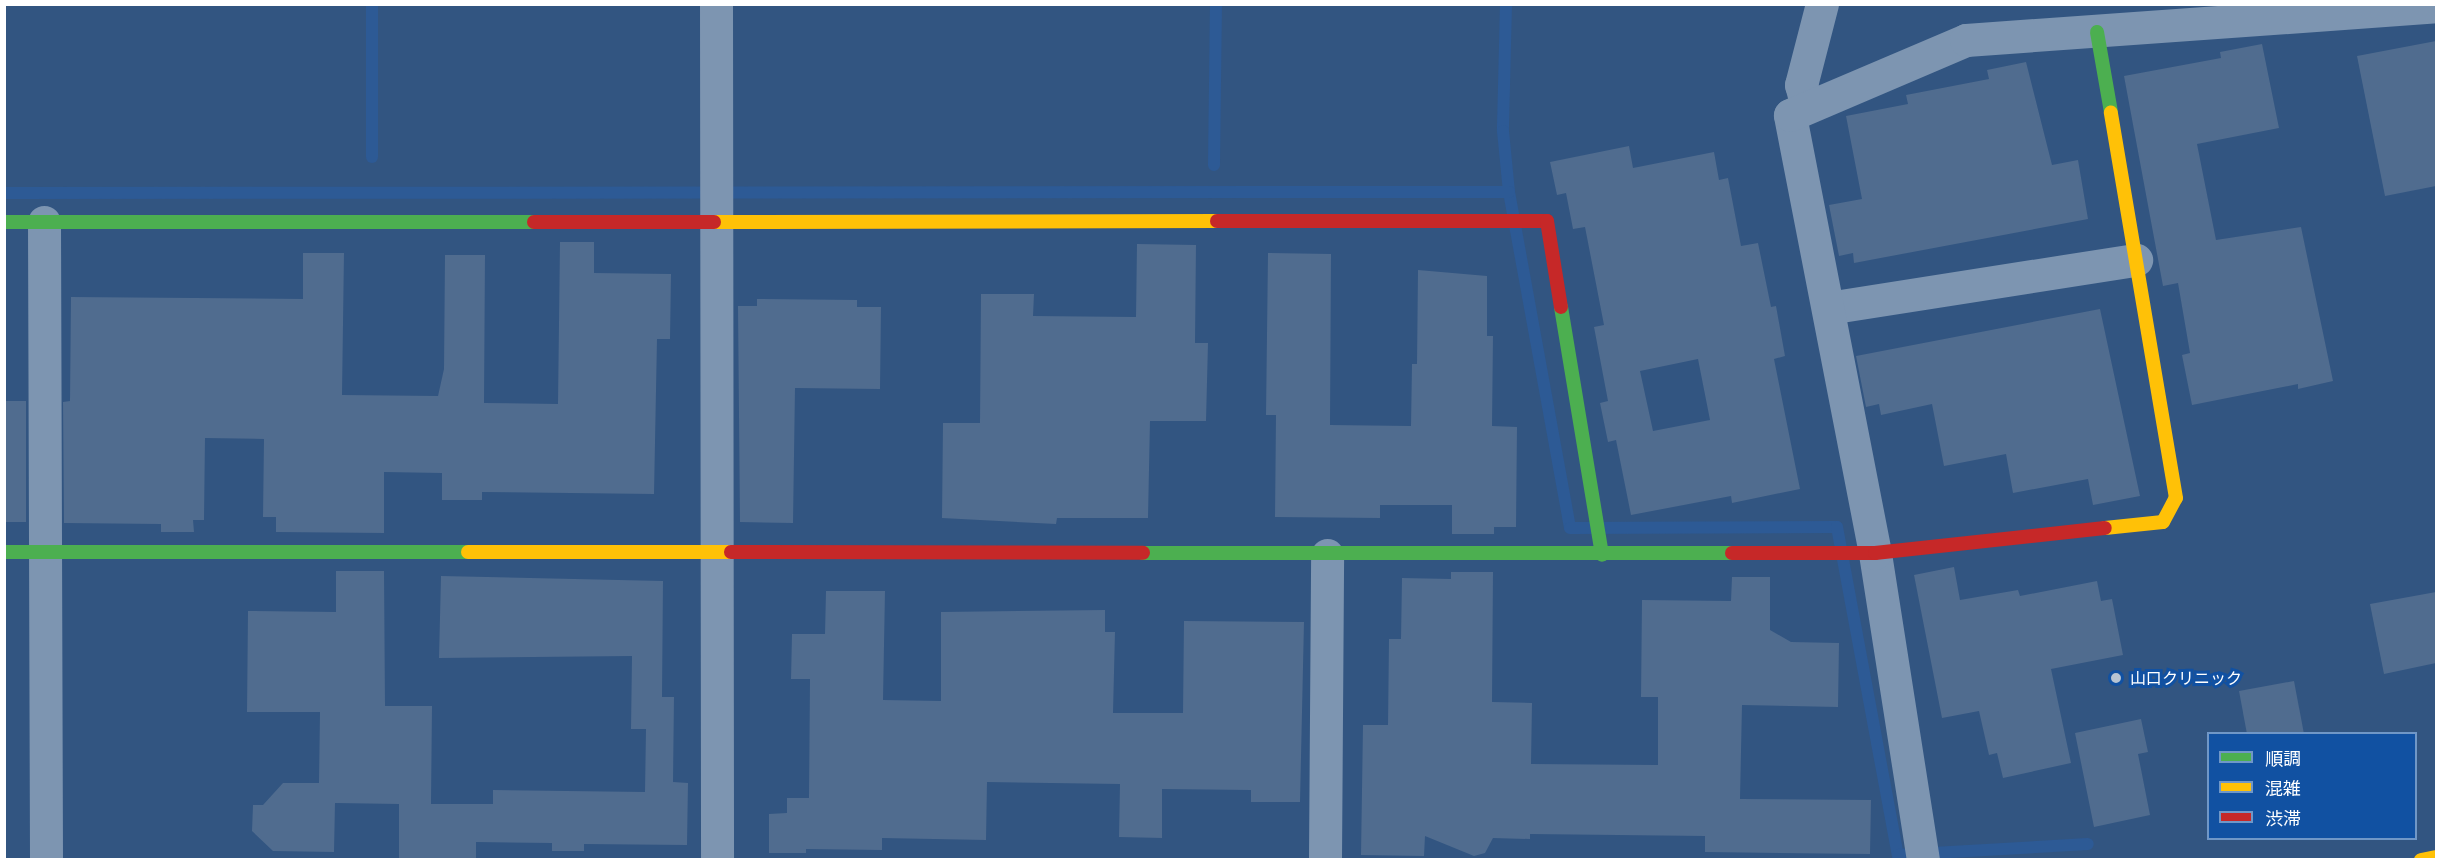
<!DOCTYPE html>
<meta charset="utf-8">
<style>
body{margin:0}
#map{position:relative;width:2441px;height:864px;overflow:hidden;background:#325581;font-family:Mulish,"Noto Sans JP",sans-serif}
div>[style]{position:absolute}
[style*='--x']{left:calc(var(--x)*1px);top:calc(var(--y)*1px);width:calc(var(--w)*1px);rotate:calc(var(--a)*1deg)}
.stream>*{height:12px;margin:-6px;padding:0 6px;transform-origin:6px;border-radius:6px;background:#2d5a95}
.building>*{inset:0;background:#506c8f}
.street>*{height:33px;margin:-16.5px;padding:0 16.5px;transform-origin:16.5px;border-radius:16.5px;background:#7d95b1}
.fast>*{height:14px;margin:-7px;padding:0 7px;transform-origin:7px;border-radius:7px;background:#4caf50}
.slow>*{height:14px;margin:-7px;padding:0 7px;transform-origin:7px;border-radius:7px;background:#ffc107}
.jam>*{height:14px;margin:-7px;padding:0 7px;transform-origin:7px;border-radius:7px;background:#c62828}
.dots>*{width:16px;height:16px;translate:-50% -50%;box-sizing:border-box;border:3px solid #1151a2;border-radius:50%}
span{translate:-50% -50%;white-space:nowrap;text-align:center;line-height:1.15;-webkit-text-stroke:6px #1151a2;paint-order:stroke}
.poi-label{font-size:16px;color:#fff}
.left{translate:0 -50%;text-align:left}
.frame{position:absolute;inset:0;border:6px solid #fff;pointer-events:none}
.legend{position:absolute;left:2207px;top:732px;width:210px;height:108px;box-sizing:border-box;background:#1151a2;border:2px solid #7097c7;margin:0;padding:8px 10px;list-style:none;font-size:18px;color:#fff}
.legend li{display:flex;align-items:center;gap:12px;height:30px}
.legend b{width:30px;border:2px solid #7097c7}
</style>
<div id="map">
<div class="stream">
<i style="--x:1506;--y:4;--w:127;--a:91.4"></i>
<i style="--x:1503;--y:131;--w:61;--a:84.4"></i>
<i style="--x:1509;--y:192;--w:341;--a:79.7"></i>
<i style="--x:1570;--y:528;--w:267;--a:-0.2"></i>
<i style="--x:1837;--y:527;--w:334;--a:79.5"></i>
<i style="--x:1898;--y:855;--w:190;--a:-3.3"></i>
<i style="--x:372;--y:157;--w:153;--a:-90"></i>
<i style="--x:1214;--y:165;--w:161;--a:-89.3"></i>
<i style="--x:4;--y:193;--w:1505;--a:-0.04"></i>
</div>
<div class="building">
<i style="clip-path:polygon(2436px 41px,2436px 186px,2385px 196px,2357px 56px)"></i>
<i style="clip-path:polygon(2262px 44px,2279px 128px,2197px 144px,2216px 240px,2301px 227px,2333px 381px,2298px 389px,2298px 384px,2192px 405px,2182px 355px,2190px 353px,2178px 283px,2163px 286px,2124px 76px,2221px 58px,2220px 52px)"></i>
<i style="clip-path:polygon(2026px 62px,2052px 165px,2078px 160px,2088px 219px,1854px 263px,1853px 253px,1839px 256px,1829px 205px,1862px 199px,1846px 116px,1908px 104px,1906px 95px,1989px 79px,1987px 70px)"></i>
<i style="clip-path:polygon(evenodd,1629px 146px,1633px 168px,1714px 152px,1719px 180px,1728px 178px,1741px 246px,1758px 243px,1771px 307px,1776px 306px,1785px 356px,1774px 359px,1800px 489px,1732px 503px,1731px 496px,1631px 515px,1616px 440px,1608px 442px,1600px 403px,1608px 401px,1594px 327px,1604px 325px,1585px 227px,1573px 229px,1566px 193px,1557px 195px,1550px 162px,1629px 146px,1698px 359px,1710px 420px,1653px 431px,1640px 371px,1698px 359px)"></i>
<i style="clip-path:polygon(560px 242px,594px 242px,594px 273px,671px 274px,670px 339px,657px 339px,654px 494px,482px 492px,482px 500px,442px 500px,442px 473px,384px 472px,384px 533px,276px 532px,276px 517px,263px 517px,264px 439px,205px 438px,204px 520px,193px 520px,194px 532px,161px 532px,161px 524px,64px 523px,63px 402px,70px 401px,71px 297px,303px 299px,303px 253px,344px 253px,342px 395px,438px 396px,444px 369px,445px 255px,485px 255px,484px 403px,558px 404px)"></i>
<i style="clip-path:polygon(1137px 244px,1196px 245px,1195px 343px,1208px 343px,1206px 421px,1150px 421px,1148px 518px,1057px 518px,1056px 524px,942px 518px,943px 423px,980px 423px,981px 294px,1034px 294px,1033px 316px,1136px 317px)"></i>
<i style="clip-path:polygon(1268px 253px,1331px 254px,1330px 425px,1411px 426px,1412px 364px,1417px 364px,1418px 270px,1487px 276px,1487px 336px,1493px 336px,1492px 426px,1517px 427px,1516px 527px,1494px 527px,1494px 534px,1452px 534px,1452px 505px,1380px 505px,1380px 518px,1275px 517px,1276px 415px,1266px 415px)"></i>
<i style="clip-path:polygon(757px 299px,857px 300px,857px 307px,881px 307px,880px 389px,795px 388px,793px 523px,740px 522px,738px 306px,757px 306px)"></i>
<i style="clip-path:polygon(2100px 309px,2140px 496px,2093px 505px,2088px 479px,2013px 493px,2006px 454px,1944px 466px,1932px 404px,1881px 415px,1879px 404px,1866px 407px,1856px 356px)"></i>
<i style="clip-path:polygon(4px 401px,26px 401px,26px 522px,4px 522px)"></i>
<i style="clip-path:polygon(1954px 567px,1960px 600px,2018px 590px,2020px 596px,2097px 581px,2101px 601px,2112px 599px,2123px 655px,2051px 669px,2071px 763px,2003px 778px,1997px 753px,1989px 755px,1979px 711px,1942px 718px,1914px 575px)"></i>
<i style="clip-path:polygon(336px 571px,384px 571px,385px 706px,432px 706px,431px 804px,493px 804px,493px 790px,645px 792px,646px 729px,631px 729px,632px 656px,439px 658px,441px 576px,663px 581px,662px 697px,674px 697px,673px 782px,688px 783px,687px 845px,584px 844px,584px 851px,552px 851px,552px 843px,476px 842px,476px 860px,399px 860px,399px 804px,335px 803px,334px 852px,273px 851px,252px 831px,253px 805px,263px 805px,283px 783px,319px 783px,320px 712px,247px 712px,248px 611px,336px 612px)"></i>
<i style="clip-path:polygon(1451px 572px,1493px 572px,1492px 702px,1532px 703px,1531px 764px,1658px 765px,1658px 697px,1641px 697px,1642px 600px,1731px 601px,1732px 577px,1770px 577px,1770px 630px,1791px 642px,1839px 643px,1838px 707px,1742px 705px,1740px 799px,1871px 800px,1870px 854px,1705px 852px,1705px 836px,1530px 834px,1530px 839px,1493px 838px,1485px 853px,1474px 856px,1425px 836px,1424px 856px,1361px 855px,1363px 725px,1388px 725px,1389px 639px,1401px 639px,1402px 578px,1451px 579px)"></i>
<i style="clip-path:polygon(826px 591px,885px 591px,883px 700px,941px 701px,941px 612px,1105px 610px,1105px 632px,1115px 632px,1113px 713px,1183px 713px,1184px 621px,1304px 622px,1300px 802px,1251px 802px,1251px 790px,1162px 789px,1162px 838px,1119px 837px,1120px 784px,987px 782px,986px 840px,882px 838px,882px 850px,806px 849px,806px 853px,769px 853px,769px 814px,787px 813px,787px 798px,809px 798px,810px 679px,791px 679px,792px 634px,825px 634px)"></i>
<i style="clip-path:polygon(2436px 592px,2436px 663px,2384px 674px,2370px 604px)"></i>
<i style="clip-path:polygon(2294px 681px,2304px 734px,2247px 734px,2239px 691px)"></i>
<i style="clip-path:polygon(2141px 719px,2148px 752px,2138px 754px,2150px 815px,2094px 827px,2075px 733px)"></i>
</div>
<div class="street">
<i style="--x:716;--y:4;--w:856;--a:89.93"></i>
<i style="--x:1807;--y:107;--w:23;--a:-105"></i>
<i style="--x:1801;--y:85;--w:84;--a:-75.5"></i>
<i style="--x:44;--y:222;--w:638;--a:89.82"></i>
<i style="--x:1828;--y:308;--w:312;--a:-8.9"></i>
<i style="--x:1325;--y:860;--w:305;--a:-89.6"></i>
<i style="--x:1923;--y:860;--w:311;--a:-98.9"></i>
<i style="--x:1875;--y:553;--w:446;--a:-101"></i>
<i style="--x:1790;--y:115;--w:191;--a:-23.1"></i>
<i style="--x:1966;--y:40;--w:471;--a:-4.1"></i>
</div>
<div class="fast">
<i style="--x:2097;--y:32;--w:81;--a:80.1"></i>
<i style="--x:4;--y:222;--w:530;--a:0"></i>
<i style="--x:1561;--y:307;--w:251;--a:80.6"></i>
<i style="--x:4;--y:552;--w:464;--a:0"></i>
<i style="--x:1143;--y:553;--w:589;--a:0"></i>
</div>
<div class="slow">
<i style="--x:714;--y:222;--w:503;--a:-0.11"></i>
<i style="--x:2105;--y:528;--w:58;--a:-5.9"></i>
<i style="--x:2163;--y:522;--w:27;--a:-62"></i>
<i style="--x:2176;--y:498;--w:391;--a:-99.6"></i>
<i style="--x:468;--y:552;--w:263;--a:0"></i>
<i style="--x:2421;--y:860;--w:15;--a:-11"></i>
</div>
<div class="jam">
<i style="--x:1217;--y:221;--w:330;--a:0"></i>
<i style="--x:1547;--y:221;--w:87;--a:80.8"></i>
<i style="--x:534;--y:222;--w:180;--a:0"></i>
<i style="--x:731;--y:552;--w:412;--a:0.1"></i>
<i style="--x:1732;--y:553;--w:143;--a:0"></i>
<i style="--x:1875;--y:553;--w:231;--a:-6.2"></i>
</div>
<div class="dots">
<i style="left:2116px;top:678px;background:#b7c4d3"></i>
</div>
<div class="poi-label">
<span class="left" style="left:2130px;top:678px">山口クリニック</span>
</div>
<div class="frame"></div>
<ul class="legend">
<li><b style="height:8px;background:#4caf50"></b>順調</li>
<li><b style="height:8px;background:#ffc107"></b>混雑</li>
<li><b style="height:8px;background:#c62828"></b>渋滞</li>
</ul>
</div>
